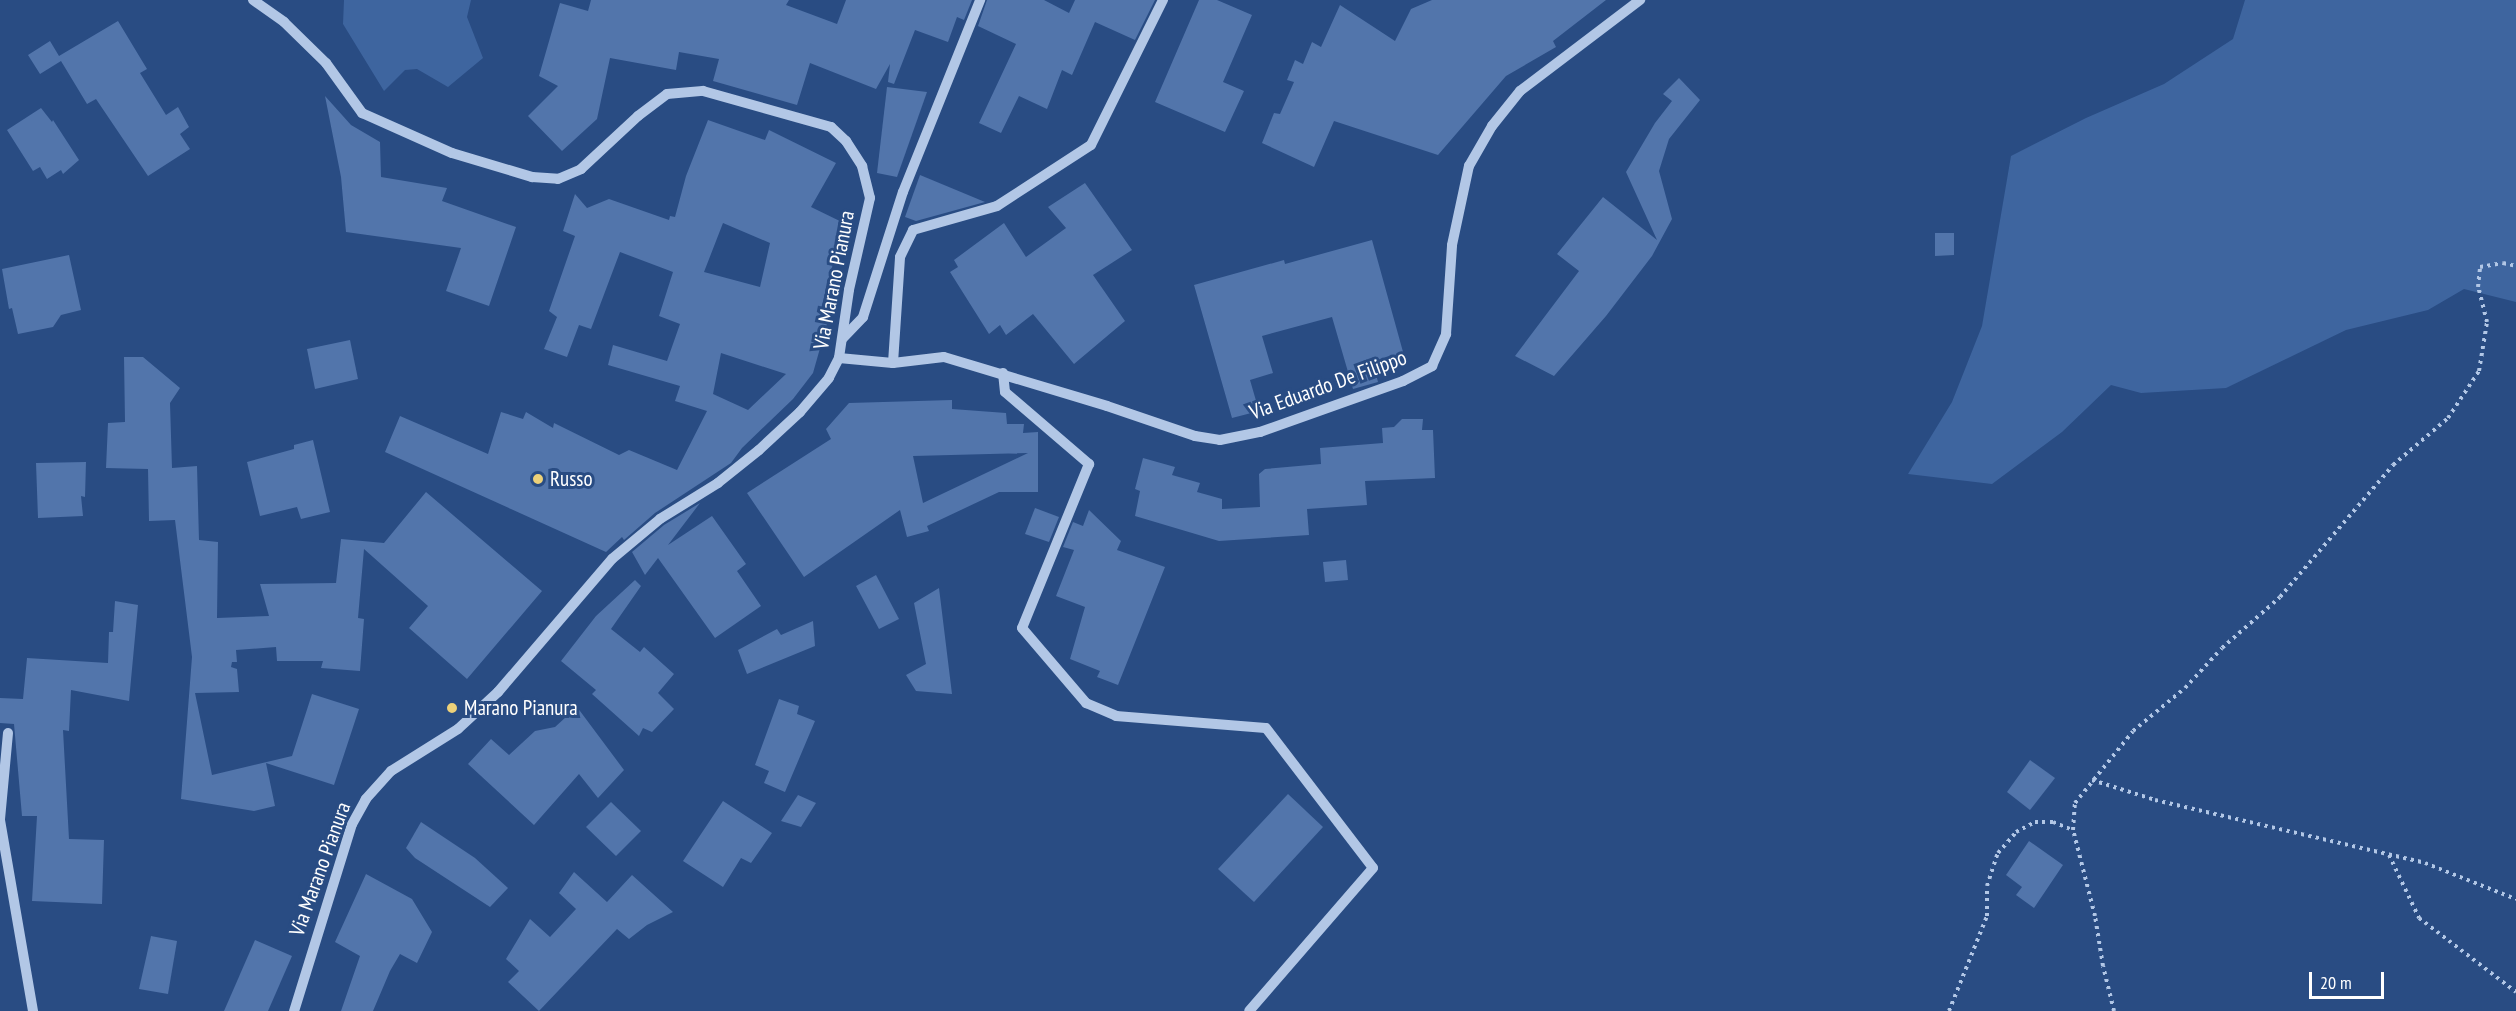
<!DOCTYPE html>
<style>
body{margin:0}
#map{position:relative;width:2516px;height:1011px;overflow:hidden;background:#294c83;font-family:"PT Sans Narrow",sans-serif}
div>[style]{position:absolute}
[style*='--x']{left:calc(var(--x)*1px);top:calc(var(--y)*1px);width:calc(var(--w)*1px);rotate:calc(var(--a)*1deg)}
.green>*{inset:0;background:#3e659f}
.building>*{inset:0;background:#5275ab}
.path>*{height:4px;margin-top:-2px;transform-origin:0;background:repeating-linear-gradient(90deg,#b2c7e6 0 3px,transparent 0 7.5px)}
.minor>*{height:10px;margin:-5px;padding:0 5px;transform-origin:5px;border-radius:5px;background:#b2c7e6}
.dots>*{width:16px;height:16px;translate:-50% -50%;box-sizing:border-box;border:3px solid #294c83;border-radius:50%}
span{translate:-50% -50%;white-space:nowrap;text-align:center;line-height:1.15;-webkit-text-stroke:6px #294c83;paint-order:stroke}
.street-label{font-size:21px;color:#fff}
.poi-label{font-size:21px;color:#fff}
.left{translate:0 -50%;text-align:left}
.scale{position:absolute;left:2309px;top:972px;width:75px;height:27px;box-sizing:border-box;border:3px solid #fff;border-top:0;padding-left:8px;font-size:18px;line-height:21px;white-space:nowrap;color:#fff;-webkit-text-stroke:4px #294c83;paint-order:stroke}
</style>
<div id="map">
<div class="green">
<i style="clip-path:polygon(344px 0,471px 0,467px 17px,483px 58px,448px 87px,417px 69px,405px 70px,384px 91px,343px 24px)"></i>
<i style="clip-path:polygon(2245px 0,2516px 0,2516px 302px,2464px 289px,2428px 310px,2346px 330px,2226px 388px,2141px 393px,2111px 385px,2062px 432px,1992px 484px,1908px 474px,1952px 402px,1982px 326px,2011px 156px,2086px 118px,2164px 84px,2233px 39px)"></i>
</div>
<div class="building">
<i style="clip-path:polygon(591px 0,789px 0,786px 5px,837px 24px,846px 0,972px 0,964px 20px,957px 17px,948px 42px,915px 30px,894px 84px,888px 82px,890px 64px,876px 89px,810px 63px,797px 105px,713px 81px,719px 59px,679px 52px,676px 70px,610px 58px,597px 119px,562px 151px,528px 116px,558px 86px,539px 76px,560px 3px,588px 11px)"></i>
<i style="clip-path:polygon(987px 0,1044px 0,1069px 13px,1075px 0,1155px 0,1135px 40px,1095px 22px,1072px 75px,1062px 70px,1047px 109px,1019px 96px,1001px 133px,979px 123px,1016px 44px,978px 26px)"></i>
<i style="clip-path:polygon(1199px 0,1217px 0,1252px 15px,1223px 82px,1244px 91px,1225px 132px,1155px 102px)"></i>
<i style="clip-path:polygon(1432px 0,1606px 0,1553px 41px,1556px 47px,1506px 76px,1438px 155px,1334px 121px,1314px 167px,1262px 143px,1274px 113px,1280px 114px,1294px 82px,1287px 80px,1295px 60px,1303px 64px,1312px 42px,1321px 47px,1340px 5px,1395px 41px,1411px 9px)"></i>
<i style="clip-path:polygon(118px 21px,147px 69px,140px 73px,166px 115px,178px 107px,189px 127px,180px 134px,190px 149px,148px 176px,96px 99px,87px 104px,61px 61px,40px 74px,28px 55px,50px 41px,59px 56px)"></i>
<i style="clip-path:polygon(1679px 78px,1700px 100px,1669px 139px,1659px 171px,1672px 219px,1652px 256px,1606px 316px,1554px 376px,1515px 356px,1579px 271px,1557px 254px,1603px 197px,1657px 240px,1626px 172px,1655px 123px,1672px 101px,1663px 94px)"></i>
<i style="clip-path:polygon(887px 87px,927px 92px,897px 177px,877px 173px)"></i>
<i style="clip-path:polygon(325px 96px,351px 125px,380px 142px,381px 177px,447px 188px,442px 201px,516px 227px,489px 306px,446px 291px,461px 248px,346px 232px,341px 177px)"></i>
<i style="clip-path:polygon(41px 108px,52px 122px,53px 120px,79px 160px,63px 174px,61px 170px,47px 179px,40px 167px,33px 171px,7px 130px)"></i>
<i style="clip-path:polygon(evenodd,708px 120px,765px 140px,769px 130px,836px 163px,811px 207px,848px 225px,832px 267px,821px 309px,830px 313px,813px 373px,793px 399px,742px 448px,731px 463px,655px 513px,624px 540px,622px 537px,606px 552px,385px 452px,400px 416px,488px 454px,501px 412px,523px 419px,526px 412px,553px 428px,554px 423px,619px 455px,629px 450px,677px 470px,707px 411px,675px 401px,680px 386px,608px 365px,613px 345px,667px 361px,680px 324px,659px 316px,673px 272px,620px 252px,591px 329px,579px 325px,567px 357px,544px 349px,557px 317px,549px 311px,575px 236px,563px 231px,575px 194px,587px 208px,609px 199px,669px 220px,670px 216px,675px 217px,686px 176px,708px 120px,723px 223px,770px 243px,760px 287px,704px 272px,723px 223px,708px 120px,721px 353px,786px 374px,748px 410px,713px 394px,721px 353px)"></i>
<i style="clip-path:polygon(920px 175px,985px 202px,916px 221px,905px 217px)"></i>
<i style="clip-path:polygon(1085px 183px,1132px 250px,1093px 275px,1125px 321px,1074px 364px,1033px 314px,1006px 335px,1000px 325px,989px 334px,950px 272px,958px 267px,954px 260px,1004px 223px,1026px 257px,1066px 228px,1048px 207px)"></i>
<i style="clip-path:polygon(1935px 233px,1954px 233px,1954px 255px,1935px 256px)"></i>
<i style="clip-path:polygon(1372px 240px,1405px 359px,1374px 367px,1378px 382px,1353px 389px,1332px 317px,1262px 336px,1273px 373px,1250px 380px,1259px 411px,1232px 418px,1194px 285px,1284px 260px,1285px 264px)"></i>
<i style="clip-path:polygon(69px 255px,81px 310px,61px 315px,53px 327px,18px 334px,12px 308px,9px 309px,2px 269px)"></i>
<i style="clip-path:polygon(350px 340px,358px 379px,315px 389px,307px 349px)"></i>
<i style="clip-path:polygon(124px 357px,143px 357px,180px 388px,170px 403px,172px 468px,197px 466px,199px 540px,218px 542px,217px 618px,269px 616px,260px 584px,336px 583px,341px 539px,384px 543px,426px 492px,542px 591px,467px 679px,409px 628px,428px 606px,364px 549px,358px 618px,364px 619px,360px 671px,321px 668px,323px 661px,277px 661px,276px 647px,236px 650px,237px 662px,232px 662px,231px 667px,237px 669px,239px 692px,195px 693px,212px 775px,292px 756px,312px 694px,359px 709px,334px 785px,266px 763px,275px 806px,254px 811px,181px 799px,192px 657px,175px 520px,149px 521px,148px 469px,106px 468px,108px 423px,125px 422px)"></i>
<i style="clip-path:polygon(evenodd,952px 400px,952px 409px,1006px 413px,1007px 424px,1024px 424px,1023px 433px,1038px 432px,1038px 492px,999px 492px,927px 526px,929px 531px,907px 537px,900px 510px,804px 577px,747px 493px,831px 439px,826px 429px,849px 403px,952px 400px,1028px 453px,923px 503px,913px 456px,1028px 453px)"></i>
<i style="clip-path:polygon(1402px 419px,1423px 419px,1422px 430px,1433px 430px,1435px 478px,1365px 481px,1367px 505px,1307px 509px,1309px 535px,1219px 541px,1135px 516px,1140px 491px,1135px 489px,1143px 458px,1175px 467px,1172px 475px,1200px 483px,1197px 492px,1222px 499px,1222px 509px,1260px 507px,1259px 474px,1265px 469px,1321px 464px,1320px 448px,1383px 443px,1382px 428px,1394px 427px)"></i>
<i style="clip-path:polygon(313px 440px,330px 512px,301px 519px,297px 507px,260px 516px,247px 462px,294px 449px,294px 445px)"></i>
<i style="clip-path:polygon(86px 462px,85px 497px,81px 496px,83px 516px,38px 518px,36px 463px)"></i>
<i style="clip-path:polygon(700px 503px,668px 545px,712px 516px,746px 564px,737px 571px,761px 606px,715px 638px,658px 558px,645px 575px,632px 552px,664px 525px)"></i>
<i style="clip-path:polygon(1035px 508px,1059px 517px,1049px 542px,1025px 534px)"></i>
<i style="clip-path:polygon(1089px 510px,1121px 541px,1117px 550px,1165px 567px,1118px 685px,1097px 677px,1100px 671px,1070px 659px,1085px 607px,1056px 596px,1074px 550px,1063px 547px,1073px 522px,1083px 526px)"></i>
<i style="clip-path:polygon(1346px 560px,1348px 580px,1325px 582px,1323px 562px)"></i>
<i style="clip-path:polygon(876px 575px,899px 619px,879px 629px,856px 586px)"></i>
<i style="clip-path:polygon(635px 580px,641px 586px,611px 629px,640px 652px,644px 647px,674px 674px,658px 693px,674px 709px,652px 732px,643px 728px,639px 736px,592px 694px,596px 690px,561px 661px,596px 616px)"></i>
<i style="clip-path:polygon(939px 588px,952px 694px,916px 691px,906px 675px,926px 664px,914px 603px)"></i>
<i style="clip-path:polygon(115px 601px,138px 605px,129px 701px,71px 690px,69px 731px,63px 730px,69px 839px,104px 840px,102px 904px,32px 901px,37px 816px,22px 816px,14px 724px,0 723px,0 698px,23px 699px,27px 658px,108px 663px,109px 632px,113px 632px)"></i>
<i style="clip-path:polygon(813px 621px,815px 646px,747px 674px,738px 650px,777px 629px,781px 635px)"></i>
<i style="clip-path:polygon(779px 699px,799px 706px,797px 714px,815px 721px,785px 792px,764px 783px,769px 771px,755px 765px)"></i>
<i style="clip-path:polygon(577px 707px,624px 770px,598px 798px,579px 774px,534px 825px,468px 764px,491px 739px,509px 755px,535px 731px,555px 727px)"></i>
<i style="clip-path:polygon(2030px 760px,2055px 778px,2030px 810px,2007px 792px)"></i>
<i style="clip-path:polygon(1288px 794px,1323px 827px,1254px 902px,1218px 869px)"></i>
<i style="clip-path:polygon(798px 795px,816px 803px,801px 827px,781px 821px)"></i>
<i style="clip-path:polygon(723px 801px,772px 833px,751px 863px,741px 858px,723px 887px,683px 861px)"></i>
<i style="clip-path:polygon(611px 802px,641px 831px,616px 856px,586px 827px)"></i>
<i style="clip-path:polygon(421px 822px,475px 858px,508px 888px,490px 907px,415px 858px,406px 848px)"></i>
<i style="clip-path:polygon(2029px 841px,2063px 865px,2034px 908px,2016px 895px,2022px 887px,2006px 875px)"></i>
<i style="clip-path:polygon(574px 872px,607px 902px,632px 875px,673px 912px,647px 925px,629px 939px,617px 929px,539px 1011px,508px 982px,519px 971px,506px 959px,530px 919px,550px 937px,576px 909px,559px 893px)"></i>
<i style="clip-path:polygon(366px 874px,412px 899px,432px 932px,417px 963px,400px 954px,390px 971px,373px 1011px,341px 1011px,360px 956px,335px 942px)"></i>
<i style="clip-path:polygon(151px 936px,177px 941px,168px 994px,139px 989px)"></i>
<i style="clip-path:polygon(255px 940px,292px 956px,268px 1011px,224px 1011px)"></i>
</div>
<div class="path">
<i style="--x:2092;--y:780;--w:66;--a:17.6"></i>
<i style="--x:2155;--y:800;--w:277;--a:13.1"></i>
<i style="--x:2425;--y:863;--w:98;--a:21.6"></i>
<i style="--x:2389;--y:855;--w:70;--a:64.5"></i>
<i style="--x:2419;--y:918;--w:122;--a:37.3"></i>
<i style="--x:1949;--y:1011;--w:102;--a:-68.2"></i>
<i style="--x:1987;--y:916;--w:30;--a:-90"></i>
<i style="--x:1987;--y:886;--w:35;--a:-72"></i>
<i style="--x:1998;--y:853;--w:28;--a:-49"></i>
<i style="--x:2016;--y:832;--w:21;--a:-28"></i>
<i style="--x:2035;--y:822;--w:18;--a:0"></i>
<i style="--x:2053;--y:822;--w:22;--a:22"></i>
<i style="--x:2114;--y:1011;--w:46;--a:-103.7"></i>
<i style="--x:2103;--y:966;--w:51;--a:-99.1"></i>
<i style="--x:2095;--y:916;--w:89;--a:-104.3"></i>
<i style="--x:2073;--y:830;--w:27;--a:-86"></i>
<i style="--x:2075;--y:803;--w:92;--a:-51.1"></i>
<i style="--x:2133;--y:731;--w:67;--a:-39.6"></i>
<i style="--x:2185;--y:688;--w:54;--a:-47.2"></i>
<i style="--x:2222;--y:648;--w:77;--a:-41.3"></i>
<i style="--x:2280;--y:597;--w:174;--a:-49.4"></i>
<i style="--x:2393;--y:465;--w:72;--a:-40.5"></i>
<i style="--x:2448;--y:418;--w:56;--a:-56.6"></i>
<i style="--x:2479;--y:371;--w:50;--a:-80.7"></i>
<i style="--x:2487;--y:322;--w:36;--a:-104"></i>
<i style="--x:2478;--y:287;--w:20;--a:-84"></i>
<i style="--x:2480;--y:267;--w:23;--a:-10"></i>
<i style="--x:2503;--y:263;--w:13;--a:13"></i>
</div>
<div class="minor">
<i style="--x:253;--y:0;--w:38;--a:35"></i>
<i style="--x:284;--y:22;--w:59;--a:44.3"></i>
<i style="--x:326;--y:63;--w:62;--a:54.2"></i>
<i style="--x:362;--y:113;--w:98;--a:24"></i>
<i style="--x:452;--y:153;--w:84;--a:16.7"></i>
<i style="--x:532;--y:177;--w:26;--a:4"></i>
<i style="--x:558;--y:179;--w:25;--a:-23"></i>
<i style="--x:581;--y:169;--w:78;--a:-42.9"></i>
<i style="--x:638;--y:116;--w:36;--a:-37"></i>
<i style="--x:667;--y:94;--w:36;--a:-5"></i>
<i style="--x:703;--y:91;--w:133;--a:15.7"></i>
<i style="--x:831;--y:127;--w:21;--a:43"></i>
<i style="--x:846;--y:141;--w:30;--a:57"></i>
<i style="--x:862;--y:166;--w:33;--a:76"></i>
<i style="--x:870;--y:198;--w:94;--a:102.9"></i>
<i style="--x:849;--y:290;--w:69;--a:98.4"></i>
<i style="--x:839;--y:358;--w:22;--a:117"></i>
<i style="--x:829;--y:378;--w:45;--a:130.5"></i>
<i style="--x:800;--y:412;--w:56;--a:137.2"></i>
<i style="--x:759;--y:450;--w:53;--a:141.2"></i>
<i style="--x:718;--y:483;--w:68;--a:148.2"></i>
<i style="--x:660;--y:519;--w:62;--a:140.2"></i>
<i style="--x:612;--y:559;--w:175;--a:130.6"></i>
<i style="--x:498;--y:692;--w:54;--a:137.2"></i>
<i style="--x:458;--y:729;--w:79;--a:147.9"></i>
<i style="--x:391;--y:771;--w:38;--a:132"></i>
<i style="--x:366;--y:799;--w:29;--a:119"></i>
<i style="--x:352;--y:824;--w:196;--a:107.2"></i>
<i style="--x:843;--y:338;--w:29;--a:-46"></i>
<i style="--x:863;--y:317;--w:131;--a:-72.3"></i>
<i style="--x:903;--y:192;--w:207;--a:-68.1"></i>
<i style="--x:839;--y:358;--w:54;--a:5.3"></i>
<i style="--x:893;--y:363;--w:51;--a:-6.7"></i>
<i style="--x:944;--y:357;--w:170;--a:16.7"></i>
<i style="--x:1107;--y:406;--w:93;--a:18.8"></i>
<i style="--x:1195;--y:436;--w:25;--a:9"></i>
<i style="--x:1220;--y:440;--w:41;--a:-11.3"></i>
<i style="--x:1260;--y:432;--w:152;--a:-19.6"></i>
<i style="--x:1403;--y:381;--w:33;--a:-27"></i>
<i style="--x:1432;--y:366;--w:35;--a:-66"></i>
<i style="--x:1446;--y:334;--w:89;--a:-86.1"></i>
<i style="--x:1452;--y:245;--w:81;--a:-77.9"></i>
<i style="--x:1469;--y:166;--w:46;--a:-60.1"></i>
<i style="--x:1492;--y:126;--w:45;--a:-51.3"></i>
<i style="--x:1520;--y:91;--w:151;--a:-37.2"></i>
<i style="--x:893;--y:363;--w:106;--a:-86.2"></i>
<i style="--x:900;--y:257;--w:30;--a:-64"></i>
<i style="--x:913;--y:230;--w:87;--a:-15.9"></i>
<i style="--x:997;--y:206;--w:112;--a:-33"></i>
<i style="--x:1091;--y:145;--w:162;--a:-63.6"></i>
<i style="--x:1003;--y:373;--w:19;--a:84"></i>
<i style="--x:1005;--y:392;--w:111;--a:40.6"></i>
<i style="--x:1089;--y:464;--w:177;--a:112.2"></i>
<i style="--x:1022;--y:628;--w:99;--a:49.5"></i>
<i style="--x:1086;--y:703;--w:33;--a:23"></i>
<i style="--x:1116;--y:716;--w:150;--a:4.6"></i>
<i style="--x:1266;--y:728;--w:176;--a:52.6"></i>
<i style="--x:1373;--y:868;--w:189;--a:130.9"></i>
<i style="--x:8;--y:733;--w:87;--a:95.3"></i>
<i style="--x:0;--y:820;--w:194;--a:80.2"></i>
</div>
<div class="dots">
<i style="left:538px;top:479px;background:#edd179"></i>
<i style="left:452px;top:708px;background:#edd179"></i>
</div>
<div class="street-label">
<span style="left:834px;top:280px;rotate:-79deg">Via Marano Pianura</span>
<span style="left:1328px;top:385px;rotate:-20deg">Via Eduardo De Filippo</span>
<span style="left:320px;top:869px;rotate:-70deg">Via Marano Pianura</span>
</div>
<div class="poi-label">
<span class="left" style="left:550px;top:479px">Russo</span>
<span class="left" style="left:464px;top:708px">Marano Pianura</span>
</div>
<div class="scale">20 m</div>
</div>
